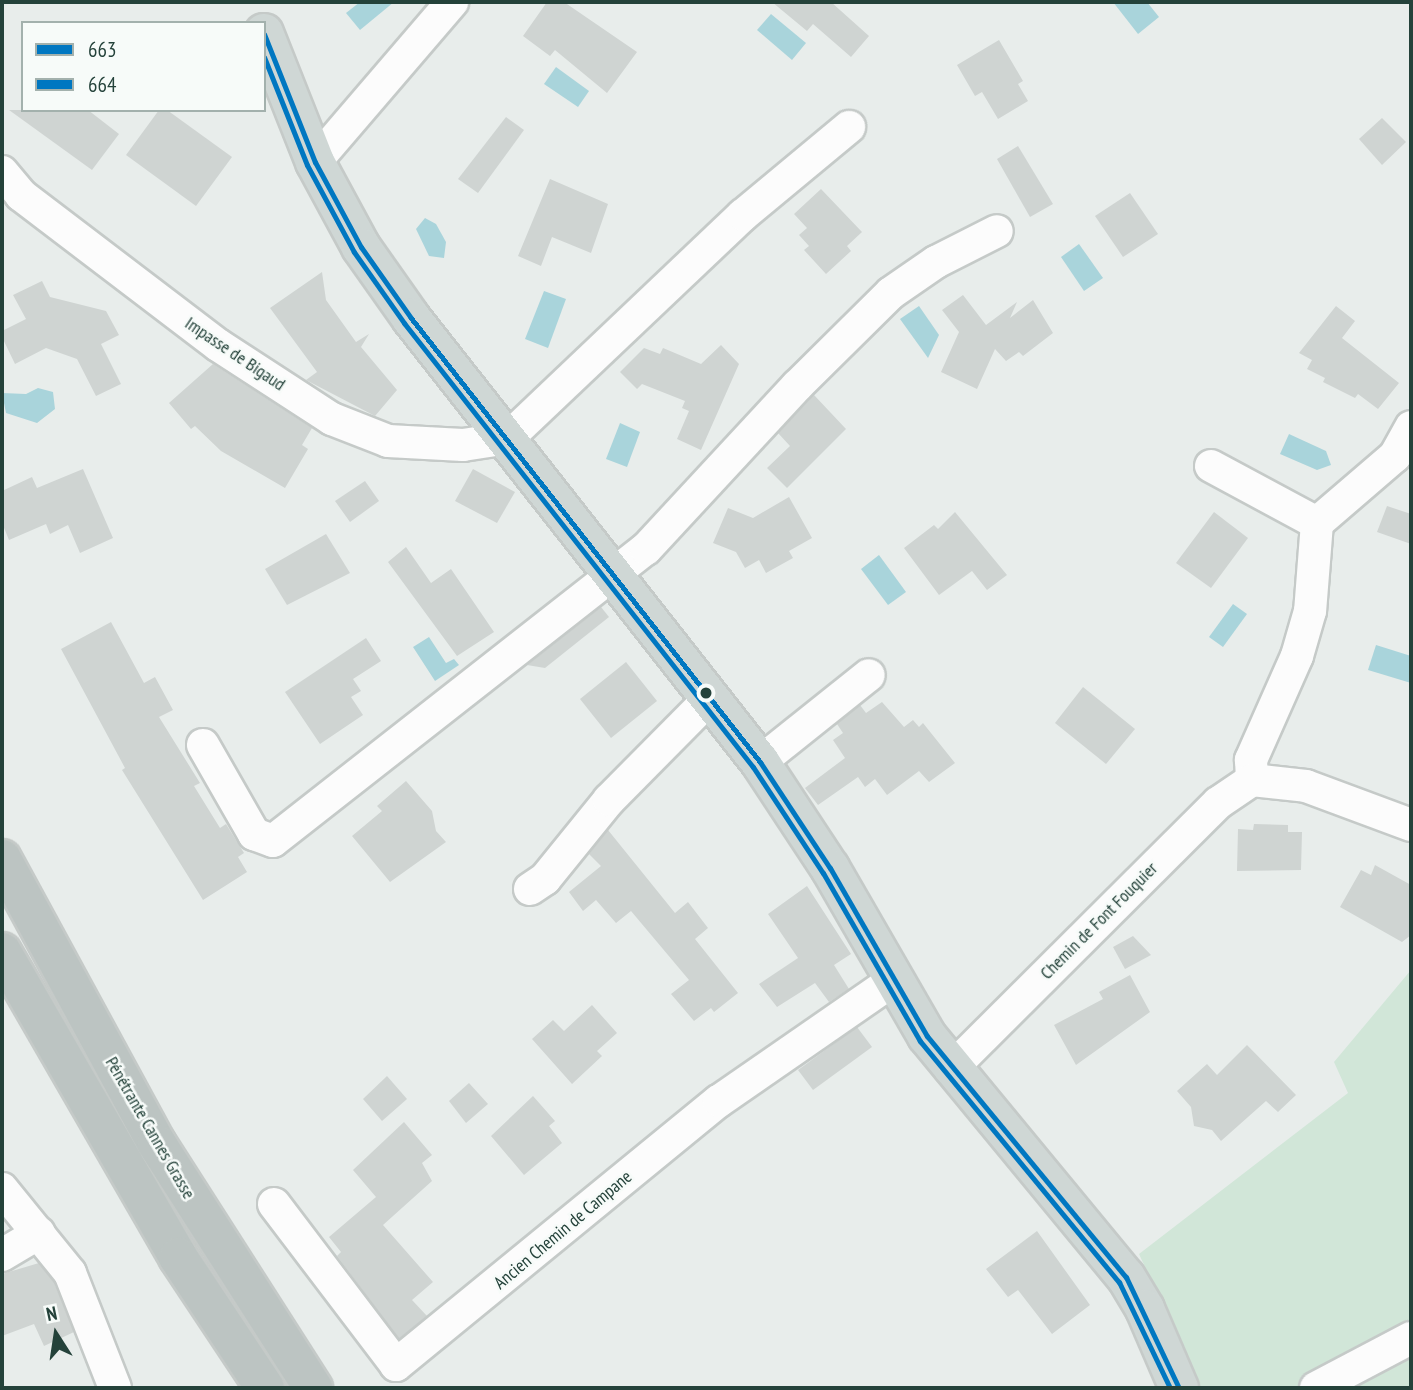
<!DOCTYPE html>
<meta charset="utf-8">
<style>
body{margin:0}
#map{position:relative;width:1413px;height:1390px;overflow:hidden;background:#e8edeb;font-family:"PT Sans Narrow",sans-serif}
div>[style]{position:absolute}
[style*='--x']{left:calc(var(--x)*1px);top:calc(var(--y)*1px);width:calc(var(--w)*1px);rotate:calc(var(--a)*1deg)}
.green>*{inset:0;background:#d1e6d8}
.water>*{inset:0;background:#a9d4db}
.building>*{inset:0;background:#cfd4d2}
.roads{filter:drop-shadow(2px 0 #c5cac8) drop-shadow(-2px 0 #c5cac8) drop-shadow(0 2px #c5cac8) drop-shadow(0 -2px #c5cac8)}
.minor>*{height:32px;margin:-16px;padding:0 16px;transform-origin:16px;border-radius:16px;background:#fcfcfc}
.major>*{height:38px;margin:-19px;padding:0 19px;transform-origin:19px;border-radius:19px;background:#cfd7d5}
.highway>*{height:38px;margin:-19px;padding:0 19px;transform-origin:19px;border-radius:19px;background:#bcc4c2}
.bus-1>*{height:5px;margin:-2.5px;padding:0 2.5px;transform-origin:2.5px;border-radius:2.5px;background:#0077c1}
.bus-2>*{height:5px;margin:-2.5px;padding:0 2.5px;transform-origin:2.5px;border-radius:2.5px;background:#0077c1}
.dots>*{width:19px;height:19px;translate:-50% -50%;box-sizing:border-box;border:4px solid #f7fbf9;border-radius:50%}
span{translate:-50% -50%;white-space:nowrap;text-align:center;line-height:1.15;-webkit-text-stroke:5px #f7fbf9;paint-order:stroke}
.street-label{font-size:18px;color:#24423a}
.frame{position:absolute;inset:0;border:4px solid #24423a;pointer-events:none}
.legend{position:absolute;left:21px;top:21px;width:245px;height:91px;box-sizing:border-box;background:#f7fbf9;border:2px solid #a3b1ad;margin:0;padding:9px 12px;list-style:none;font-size:21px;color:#24423a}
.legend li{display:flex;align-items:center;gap:14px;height:35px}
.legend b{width:35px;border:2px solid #a3b1ad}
.north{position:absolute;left:21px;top:1299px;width:70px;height:70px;-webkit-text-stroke:5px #f7fbf9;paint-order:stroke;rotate:348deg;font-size:19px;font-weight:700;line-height:28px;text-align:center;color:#24423a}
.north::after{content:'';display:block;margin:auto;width:24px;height:32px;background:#24423a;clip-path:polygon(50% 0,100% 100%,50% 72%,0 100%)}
</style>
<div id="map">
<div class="green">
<i style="clip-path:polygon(1411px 970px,1411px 1388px,1201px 1388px,1139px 1254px,1348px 1093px,1334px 1062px)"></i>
</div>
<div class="water">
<i style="clip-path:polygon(360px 2px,394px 2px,360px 30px,346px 13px)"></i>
<i style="clip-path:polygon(1113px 2px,1147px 2px,1159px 17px,1138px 34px)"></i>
<i style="clip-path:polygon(771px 14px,806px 43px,792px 60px,757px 30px)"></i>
<i style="clip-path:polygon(556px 67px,589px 91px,578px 107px,544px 84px)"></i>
<i style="clip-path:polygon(425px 218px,436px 224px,446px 242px,444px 258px,429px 256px,416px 229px)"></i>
<i style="clip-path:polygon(1079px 244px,1103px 278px,1084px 291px,1061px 257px)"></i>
<i style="clip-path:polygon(544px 291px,566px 299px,548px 348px,525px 339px)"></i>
<i style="clip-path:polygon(919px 306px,939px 335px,928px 358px,900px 319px)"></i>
<i style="clip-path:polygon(38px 388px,53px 392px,55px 409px,37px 423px,6px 413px,2px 393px,26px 394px)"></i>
<i style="clip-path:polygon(620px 423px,640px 432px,627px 467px,606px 459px)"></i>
<i style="clip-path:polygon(1289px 434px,1326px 451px,1331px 465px,1317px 470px,1280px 454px)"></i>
<i style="clip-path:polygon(879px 555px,906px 592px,888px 605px,861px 569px)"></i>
<i style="clip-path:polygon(1233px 604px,1247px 614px,1223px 647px,1209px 637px)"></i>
<i style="clip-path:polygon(429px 637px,446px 663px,454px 659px,459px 665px,435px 681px,413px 647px)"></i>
<i style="clip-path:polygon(1376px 645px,1411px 656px,1411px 683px,1368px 670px)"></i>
</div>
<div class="building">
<i style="clip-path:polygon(547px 2px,564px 2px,637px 52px,607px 93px,555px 50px,550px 56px,523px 36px)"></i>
<i style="clip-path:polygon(772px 2px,831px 2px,869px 36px,851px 57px,813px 24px,807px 31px)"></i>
<i style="clip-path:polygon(999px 40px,1023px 81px,1018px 84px,1028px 101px,998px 119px,982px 92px,975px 96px,957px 65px)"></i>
<i style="clip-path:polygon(9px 110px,88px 110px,119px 134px,92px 170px)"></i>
<i style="clip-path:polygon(159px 110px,167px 110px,232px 157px,196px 206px,126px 155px)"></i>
<i style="clip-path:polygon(506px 117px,524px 130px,478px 193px,458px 179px)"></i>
<i style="clip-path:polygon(1382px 118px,1406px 142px,1382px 165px,1359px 139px)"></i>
<i style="clip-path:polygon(1018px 146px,1053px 204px,1030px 217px,997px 159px)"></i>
<i style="clip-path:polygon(550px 179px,608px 204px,591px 253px,552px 237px,541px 266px,518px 256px)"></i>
<i style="clip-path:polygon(821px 189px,862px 232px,847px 246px,851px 251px,826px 274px,804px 250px,809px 246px,799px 235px,807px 228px,794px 214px)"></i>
<i style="clip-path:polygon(1130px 193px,1158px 234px,1123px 257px,1095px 216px)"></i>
<i style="clip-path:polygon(322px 272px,326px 300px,356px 342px,369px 334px,361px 347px,397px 390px,375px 416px,306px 380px,317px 372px,270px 308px)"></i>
<i style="clip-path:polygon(42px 281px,50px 297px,106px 311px,119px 335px,101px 344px,121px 384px,96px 396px,77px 359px,46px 348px,15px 364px,2px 337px,2px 331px,26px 319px,13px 295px)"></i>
<i style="clip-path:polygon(963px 295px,986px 325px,1017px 302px,1010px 318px,1033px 300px,1053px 333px,1023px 356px,1019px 352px,1006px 361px,995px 349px,977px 389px,941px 372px,959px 332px,942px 310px)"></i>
<i style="clip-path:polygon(1336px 306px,1355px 321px,1342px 338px,1399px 383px,1378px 409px,1358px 394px,1355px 398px,1323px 382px,1325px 378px,1307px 369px,1312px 360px,1299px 353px)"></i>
<i style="clip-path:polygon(721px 345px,739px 364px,701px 450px,677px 439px,689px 411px,682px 408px,685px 401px,642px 384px,637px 389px,620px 372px,644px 348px,660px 354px,663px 348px,701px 364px)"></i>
<i style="clip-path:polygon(213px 364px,312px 428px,302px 445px,308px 449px,285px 488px,221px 451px,195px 426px,191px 429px,169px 403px)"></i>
<i style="clip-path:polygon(814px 395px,846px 429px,787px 488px,767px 468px,790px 446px,778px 433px)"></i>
<i style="clip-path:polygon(83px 469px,113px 538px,80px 553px,68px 525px,50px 534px,46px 524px,9px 540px,2px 523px,2px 491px,32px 477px,37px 488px)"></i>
<i style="clip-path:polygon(473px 469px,515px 492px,497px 523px,455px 501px)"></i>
<i style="clip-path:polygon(365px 481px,379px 501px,350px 522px,335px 501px)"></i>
<i style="clip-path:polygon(789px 497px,812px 538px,789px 551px,793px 558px,766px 573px,759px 560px,745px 568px,736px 552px,713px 543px,728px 508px,753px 518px)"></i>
<i style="clip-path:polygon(1387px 506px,1411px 514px,1411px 544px,1377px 532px)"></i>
<i style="clip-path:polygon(955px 512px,1007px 575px,987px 590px,972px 571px,939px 595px,904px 548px,934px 525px,938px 529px)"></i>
<i style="clip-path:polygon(1214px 512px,1248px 538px,1211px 588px,1176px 563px)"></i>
<i style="clip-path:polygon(326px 534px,350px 573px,287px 605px,265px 569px)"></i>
<i style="clip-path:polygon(406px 547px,431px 583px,451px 569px,494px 632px,457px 656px,388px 562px)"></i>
<i style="clip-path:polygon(601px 607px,609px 617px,545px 668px,527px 665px)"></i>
<i style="clip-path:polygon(111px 622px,144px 683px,155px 677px,173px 710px,159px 717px,200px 783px,194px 786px,220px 828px,226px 824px,244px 853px,238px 857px,247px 872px,203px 900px,122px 770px,125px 768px,61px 649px)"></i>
<i style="clip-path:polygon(366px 638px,381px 661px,353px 679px,361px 691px,351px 697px,363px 715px,320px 744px,285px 692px)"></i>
<i style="clip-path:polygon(626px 662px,657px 701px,611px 738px,580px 699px)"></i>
<i style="clip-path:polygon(1083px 687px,1135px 729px,1106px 764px,1055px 723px)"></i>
<i style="clip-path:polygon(882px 702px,904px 727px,913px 720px,919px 727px,923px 723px,955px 763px,929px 782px,919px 771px,887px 795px,875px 779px,865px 787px,858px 777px,818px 805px,805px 788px,845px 758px,833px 740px,843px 733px,837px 724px,860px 705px,866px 713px)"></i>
<i style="clip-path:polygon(406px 781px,432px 811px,436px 831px,446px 842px,390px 882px,352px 836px,382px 811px,377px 806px)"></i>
<i style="clip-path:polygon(1254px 824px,1288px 825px,1288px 832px,1302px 832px,1301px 870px,1237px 871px,1238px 829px,1253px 830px)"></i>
<i style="clip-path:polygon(608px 830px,675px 913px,688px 902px,708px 928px,695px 939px,738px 993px,714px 1012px,711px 1008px,694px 1021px,671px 994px,689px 980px,631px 911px,616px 923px,596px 900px,583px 911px,569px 892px,601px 866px,589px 854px)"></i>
<i style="clip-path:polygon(1375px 865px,1411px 885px,1411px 935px,1402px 942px,1340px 907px,1361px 870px,1371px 875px)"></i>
<i style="clip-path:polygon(807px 886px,851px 954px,834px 965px,849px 989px,829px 1002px,815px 983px,777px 1007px,759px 984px,798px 958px,768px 914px)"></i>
<i style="clip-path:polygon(1133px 936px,1151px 955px,1125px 969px,1113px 947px)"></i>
<i style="clip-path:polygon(1130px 975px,1150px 1012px,1076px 1065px,1054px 1025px,1103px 999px,1099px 992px)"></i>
<i style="clip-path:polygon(592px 1005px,617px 1033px,597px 1051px,602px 1056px,572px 1084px,532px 1039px,553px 1020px,564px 1031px)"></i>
<i style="clip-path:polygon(857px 1027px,872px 1047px,813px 1090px,798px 1070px)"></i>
<i style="clip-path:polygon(1247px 1045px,1296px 1095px,1278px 1112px,1266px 1101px,1221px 1141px,1212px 1130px,1194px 1126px,1191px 1107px,1177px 1091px,1207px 1064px,1217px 1075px)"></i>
<i style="clip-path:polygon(387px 1076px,407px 1099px,382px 1121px,363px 1099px)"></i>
<i style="clip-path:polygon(469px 1083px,488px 1104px,466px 1123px,449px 1101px)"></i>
<i style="clip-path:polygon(533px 1096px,555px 1121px,549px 1126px,562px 1143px,524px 1175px,491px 1136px)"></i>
<i style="clip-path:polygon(404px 1122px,432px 1155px,422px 1163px,432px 1181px,383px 1225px,433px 1282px,412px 1300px,427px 1316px,399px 1339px,337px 1256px,341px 1252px,329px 1237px,376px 1197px,353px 1170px)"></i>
<i style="clip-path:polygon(1037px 1231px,1090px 1305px,1052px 1334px,1018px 1290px,1008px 1297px,986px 1269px)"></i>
<i style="clip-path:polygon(39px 1263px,54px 1282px,74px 1332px,44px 1346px,34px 1324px,2px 1336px,2px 1274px)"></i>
</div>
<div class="roads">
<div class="minor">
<i style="--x:315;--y:162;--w:211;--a:-49.4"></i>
<i style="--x:2;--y:172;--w:30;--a:50"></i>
<i style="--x:21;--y:195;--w:248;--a:37.3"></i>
<i style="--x:218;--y:345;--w:136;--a:33"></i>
<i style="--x:332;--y:419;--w:60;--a:21.4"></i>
<i style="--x:388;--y:441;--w:75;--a:3.1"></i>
<i style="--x:463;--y:445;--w:46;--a:-8.8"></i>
<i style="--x:508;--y:438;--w:324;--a:-43.5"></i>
<i style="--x:743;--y:215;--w:138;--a:-39.7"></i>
<i style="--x:1211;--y:466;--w:120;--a:28.3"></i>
<i style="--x:1317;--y:523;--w:88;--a:94.5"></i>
<i style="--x:1310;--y:611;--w:47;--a:106.1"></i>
<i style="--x:1297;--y:656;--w:114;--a:113.9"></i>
<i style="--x:1251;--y:760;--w:20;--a:87"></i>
<i style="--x:1317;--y:523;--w:103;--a:-40.7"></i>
<i style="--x:1395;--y:456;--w:33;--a:-61"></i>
<i style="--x:203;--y:745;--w:103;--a:60.2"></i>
<i style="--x:254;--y:834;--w:20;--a:20"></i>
<i style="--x:273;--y:841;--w:474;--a:-38.1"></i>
<i style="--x:646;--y:549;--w:222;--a:-47.2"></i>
<i style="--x:797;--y:386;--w:132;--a:-44.7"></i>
<i style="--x:891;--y:293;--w:55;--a:-34.6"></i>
<i style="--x:936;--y:262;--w:68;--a:-26.9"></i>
<i style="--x:760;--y:762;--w:139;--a:-38.6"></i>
<i style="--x:530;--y:889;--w:18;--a:-34"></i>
<i style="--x:545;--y:879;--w:102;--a:-51"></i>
<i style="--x:609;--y:800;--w:142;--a:-45.3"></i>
<i style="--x:951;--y:1069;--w:377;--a:-44.9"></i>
<i style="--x:1218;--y:803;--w:41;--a:-34.1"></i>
<i style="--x:1252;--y:780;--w:54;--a:6.3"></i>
<i style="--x:1306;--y:786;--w:112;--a:20.4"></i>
<i style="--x:2;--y:1189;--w:108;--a:51"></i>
<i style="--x:70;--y:1273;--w:123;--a:68.6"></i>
<i style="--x:274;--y:1204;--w:202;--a:52.8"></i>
<i style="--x:396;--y:1365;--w:417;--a:-39.3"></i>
<i style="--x:719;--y:1101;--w:214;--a:-34.7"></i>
<i style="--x:2;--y:1255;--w:43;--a:-30.7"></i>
<i style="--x:1316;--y:1388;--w:107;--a:-27.8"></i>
</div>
<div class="major">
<i style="--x:264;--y:33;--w:139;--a:68.4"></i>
<i style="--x:315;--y:162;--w:97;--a:61.6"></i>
<i style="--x:361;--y:247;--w:87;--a:54.8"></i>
<i style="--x:411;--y:318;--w:565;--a:51.83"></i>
<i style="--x:760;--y:762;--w:127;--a:56.6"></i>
<i style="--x:830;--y:868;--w:194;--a:60"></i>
<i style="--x:927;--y:1036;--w:313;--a:50.5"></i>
<i style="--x:1126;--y:1277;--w:37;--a:59"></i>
<i style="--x:1145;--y:1309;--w:86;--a:66.7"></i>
</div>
<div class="highway">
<i style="--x:2;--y:859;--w:324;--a:61.5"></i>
<i style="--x:157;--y:1144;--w:290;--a:57.4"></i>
<i style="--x:2;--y:952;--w:352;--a:60"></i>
<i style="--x:178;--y:1257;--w:157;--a:56.4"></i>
</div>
</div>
<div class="bus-1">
<i style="--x:264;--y:34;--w:138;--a:68.3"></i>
<i style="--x:315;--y:162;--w:97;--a:61.6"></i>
<i style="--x:361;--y:247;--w:87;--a:54.8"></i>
<i style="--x:411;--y:318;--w:565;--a:51.83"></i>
<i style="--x:760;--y:762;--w:127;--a:56.6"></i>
<i style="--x:830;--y:868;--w:194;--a:60"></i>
<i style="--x:927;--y:1036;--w:313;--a:50.5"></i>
<i style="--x:1126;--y:1277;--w:123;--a:64.5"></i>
</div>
<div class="bus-2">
<i style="--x:264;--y:57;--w:116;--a:68.3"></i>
<i style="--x:307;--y:165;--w:99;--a:61.6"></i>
<i style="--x:354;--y:252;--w:87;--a:54.8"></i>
<i style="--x:404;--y:323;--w:565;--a:51.83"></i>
<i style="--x:753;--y:767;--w:127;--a:56.6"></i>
<i style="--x:823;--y:873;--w:194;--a:60"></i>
<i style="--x:920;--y:1041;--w:313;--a:50.5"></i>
<i style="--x:1119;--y:1282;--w:118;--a:64.3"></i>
</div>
<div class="dots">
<i style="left:706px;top:693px;background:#24423a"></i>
</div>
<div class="street-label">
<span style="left:235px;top:354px;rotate:34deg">Impasse de Bigaud</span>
<span style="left:1099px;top:921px;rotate:-45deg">Chemin de Font Fouquier</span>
<span style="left:150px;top:1128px;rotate:60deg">Pénétrante Cannes Grasse</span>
<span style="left:563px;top:1230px;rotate:-40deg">Ancien Chemin de Campane</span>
</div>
<div class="frame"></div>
<ul class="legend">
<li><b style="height:9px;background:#0077c1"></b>663</li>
<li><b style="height:9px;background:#0077c1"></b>664</li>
</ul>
<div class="north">N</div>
</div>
